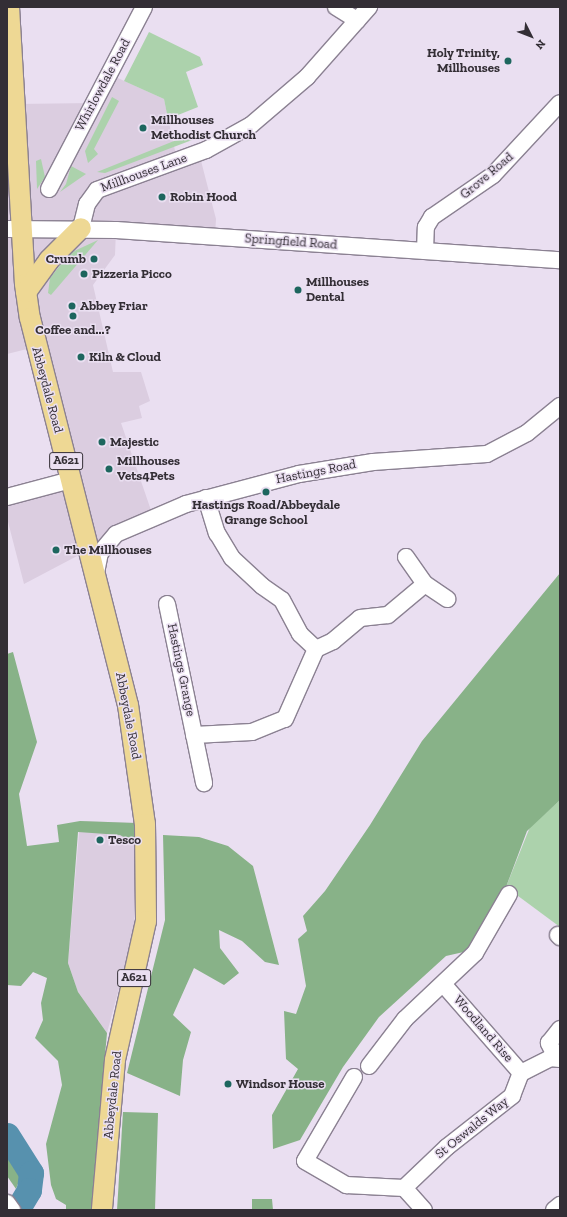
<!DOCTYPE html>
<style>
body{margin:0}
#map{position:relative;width:567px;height:1217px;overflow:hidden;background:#eadff1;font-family:"Zilla Slab",serif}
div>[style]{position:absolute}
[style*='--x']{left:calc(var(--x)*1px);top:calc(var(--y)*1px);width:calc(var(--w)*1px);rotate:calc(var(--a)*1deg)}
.commercial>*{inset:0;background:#dbcde0}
.green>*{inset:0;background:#acd2ac}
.forest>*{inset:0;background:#88b288}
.river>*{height:25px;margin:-12.5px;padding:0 12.5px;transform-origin:12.5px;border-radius:12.5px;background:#5791ae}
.roads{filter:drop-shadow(1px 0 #8b8192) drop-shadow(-1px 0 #8b8192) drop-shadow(0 1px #8b8192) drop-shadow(0 -1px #8b8192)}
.minor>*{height:16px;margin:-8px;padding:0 8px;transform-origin:8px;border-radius:8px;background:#fff}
.major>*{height:20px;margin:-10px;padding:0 10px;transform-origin:10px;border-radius:10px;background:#eed894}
.dots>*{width:11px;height:11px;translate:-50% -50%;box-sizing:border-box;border:2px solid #eadff1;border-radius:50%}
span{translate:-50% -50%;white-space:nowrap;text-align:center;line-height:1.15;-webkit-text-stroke:3px #eadff1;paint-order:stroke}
.shield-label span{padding:1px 3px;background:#eadff1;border:1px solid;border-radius:3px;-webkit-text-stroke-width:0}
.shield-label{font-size:12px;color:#332e35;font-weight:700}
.poi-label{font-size:13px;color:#332e35;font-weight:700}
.right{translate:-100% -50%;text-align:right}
.left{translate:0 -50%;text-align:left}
.street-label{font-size:13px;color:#332e35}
.frame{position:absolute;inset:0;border:8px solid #332e35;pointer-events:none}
.north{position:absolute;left:511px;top:16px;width:40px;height:40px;-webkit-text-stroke:3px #eadff1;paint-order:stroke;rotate:132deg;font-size:11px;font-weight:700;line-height:16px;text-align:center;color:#332e35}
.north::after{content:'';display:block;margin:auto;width:14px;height:18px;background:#332e35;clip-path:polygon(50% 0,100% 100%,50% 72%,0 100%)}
</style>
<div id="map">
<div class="commercial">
<i style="clip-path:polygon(109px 74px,164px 99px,177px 160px,199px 153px,216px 219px,215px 236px,116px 230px,115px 255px,93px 285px,113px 372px,141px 372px,150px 401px,139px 406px,142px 418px,121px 423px,153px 516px,24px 584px,7px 518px,7px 497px,71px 481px,35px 347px,7px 354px,7px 165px,19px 166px,16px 104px,93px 103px)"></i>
<i style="clip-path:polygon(80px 821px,136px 823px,134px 933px,107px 1033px,78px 992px,68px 963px)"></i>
</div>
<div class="green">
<i style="clip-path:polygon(149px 32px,200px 57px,203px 65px,186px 72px,198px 107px,168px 119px,164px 99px,124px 81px)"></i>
<i style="clip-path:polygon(112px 97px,119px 101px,94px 149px,98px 154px,88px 163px,85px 151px)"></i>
<i style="clip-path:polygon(200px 137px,105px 173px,97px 172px,174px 141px)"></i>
<i style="clip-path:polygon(41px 159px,45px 177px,37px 189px,36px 161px)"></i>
<i style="clip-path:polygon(71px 166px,86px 174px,60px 192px,66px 184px)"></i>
<i style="clip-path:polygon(98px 240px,51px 295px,48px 293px,50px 278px,70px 253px)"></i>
<i style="clip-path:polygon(560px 800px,560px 927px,506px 887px,530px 827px)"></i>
</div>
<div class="forest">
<i style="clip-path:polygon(560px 573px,560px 800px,527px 831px,506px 887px,468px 951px,446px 956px,379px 1017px,343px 1067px,300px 1140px,273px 1149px,272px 1115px,298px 1069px,286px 1059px,284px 1011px,296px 1014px,306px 986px,298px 939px,307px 931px,303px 916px,325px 891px,370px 825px,422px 741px)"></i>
<i style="clip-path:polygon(13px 652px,37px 742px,19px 794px,27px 846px,59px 842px,57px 825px,80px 821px,136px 823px,136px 844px,120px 835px,78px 832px,68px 963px,78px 992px,107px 1033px,91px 1210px,66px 1210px,66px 1205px,56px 1199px,51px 1185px,46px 1144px,62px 1085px,58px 1061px,35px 1038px,43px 1020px,41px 1003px,47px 978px,33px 972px,21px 986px,7px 985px,7px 654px)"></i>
<i style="clip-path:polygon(163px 835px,199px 837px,228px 846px,253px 866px,279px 965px,265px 962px,242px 941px,219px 930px,220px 948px,239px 973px,224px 985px,194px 968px,173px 1015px,191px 1032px,183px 1060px,180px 1096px,127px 1073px,165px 920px)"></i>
<i style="clip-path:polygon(123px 1112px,158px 1113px,155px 1210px,117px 1210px)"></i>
<i style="clip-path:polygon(7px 1142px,24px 1168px,16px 1189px,7px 1176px)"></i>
<i style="clip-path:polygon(252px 1199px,272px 1199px,273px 1210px,252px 1210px)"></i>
</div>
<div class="river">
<i style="--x:7;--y:1135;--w:45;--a:57.7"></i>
<i style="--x:31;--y:1173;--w:17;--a:97"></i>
<i style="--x:29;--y:1190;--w:23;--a:121"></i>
</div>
<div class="roads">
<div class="minor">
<i style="--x:336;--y:7;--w:25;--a:32"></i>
<i style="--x:49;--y:189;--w:205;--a:-62.4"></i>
<i style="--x:81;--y:228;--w:25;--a:-76"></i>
<i style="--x:87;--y:204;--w:17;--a:-54"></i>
<i style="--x:97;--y:190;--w:116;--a:-20.2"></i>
<i style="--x:206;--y:150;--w:51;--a:-29.1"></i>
<i style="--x:251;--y:125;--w:74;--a:-40.6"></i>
<i style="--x:307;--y:77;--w:94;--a:-48.5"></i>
<i style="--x:7;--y:229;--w:109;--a:0.5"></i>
<i style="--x:116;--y:230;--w:445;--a:3.9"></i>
<i style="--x:425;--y:251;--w:24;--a:-88"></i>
<i style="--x:426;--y:227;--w:12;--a:-59"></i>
<i style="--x:432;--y:217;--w:74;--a:-34.5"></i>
<i style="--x:493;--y:175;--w:98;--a:-47.1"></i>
<i style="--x:7;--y:497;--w:66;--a:-14.9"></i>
<i style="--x:206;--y:498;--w:37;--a:73"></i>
<i style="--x:217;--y:533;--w:29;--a:59"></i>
<i style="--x:232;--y:558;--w:41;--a:43"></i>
<i style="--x:262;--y:586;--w:24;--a:35"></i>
<i style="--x:282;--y:600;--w:38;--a:62"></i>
<i style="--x:300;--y:634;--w:22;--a:43"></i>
<i style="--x:406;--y:557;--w:33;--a:55"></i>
<i style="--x:425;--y:584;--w:27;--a:34"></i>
<i style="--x:96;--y:573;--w:20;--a:-79"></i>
<i style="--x:100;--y:553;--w:25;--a:-50"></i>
<i style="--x:116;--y:534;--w:76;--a:-23.2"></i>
<i style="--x:186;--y:504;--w:117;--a:-14.9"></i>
<i style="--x:299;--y:474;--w:75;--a:-9.2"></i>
<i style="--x:373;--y:462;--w:114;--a:-4"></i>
<i style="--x:487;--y:454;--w:45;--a:-27.7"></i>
<i style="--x:527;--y:433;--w:43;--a:-39.3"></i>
<i style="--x:167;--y:604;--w:183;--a:78.3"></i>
<i style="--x:194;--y:735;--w:58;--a:-3"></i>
<i style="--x:252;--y:732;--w:35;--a:-22"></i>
<i style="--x:285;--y:719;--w:77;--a:-66.1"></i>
<i style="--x:316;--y:649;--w:19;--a:-25"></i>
<i style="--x:333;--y:641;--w:35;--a:-40"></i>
<i style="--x:360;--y:618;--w:28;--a:-6"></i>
<i style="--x:388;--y:615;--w:48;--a:-40"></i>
<i style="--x:558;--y:935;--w:3;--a:45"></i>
<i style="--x:444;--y:985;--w:117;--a:48.8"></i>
<i style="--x:556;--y:1057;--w:16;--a:-117"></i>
<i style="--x:549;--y:1043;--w:18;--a:-52"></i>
<i style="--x:369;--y:1066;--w:59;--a:-52.5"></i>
<i style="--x:405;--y:1019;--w:96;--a:-43.3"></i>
<i style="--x:475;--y:953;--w:68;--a:-60"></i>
<i style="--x:354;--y:1077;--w:97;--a:120.3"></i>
<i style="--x:305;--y:1161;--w:48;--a:30.3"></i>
<i style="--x:346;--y:1185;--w:58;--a:3"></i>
<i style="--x:7;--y:1203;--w:9;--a:54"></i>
<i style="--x:424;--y:1210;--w:30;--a:-132"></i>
<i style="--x:404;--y:1188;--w:59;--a:-43.6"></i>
<i style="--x:447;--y:1147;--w:83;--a:-38.1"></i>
<i style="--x:512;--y:1096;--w:25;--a:-69"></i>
<i style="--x:521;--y:1073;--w:33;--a:-27"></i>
<i style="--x:550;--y:1058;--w:10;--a:6"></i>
<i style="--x:554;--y:1210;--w:8;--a:-40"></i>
</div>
<div class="major">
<i style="--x:9;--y:7;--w:277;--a:86.7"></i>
<i style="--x:25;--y:284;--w:34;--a:82"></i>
<i style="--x:30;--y:318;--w:399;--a:75.8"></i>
<i style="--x:128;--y:705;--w:120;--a:81.9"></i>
<i style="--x:145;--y:824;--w:97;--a:89.4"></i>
<i style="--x:146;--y:921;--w:142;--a:102.6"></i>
<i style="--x:115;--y:1060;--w:151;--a:95"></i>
<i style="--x:26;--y:292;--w:39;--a:-54"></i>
<i style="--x:49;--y:260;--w:45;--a:-45"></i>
</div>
</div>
<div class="dots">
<i style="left:508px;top:61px;background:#1d665e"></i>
<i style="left:143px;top:128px;background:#1d665e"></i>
<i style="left:162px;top:197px;background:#1d665e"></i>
<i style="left:94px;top:259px;background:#1d665e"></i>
<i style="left:84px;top:274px;background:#1d665e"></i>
<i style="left:298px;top:290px;background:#1d665e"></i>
<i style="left:72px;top:306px;background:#1d665e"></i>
<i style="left:73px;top:316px;background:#1d665e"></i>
<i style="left:81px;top:357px;background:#1d665e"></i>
<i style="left:102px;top:442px;background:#1d665e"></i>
<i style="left:109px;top:469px;background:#1d665e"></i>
<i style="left:266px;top:492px;background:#1d665e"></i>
<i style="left:56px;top:550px;background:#1d665e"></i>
<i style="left:100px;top:840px;background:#1d665e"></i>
<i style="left:228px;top:1084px;background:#1d665e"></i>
</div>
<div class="shield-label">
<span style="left:66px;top:461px">A621</span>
<span style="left:134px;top:978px">A621</span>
</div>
<div class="poi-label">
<span class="right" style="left:500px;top:61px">Holy Trinity,<br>Millhouses</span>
<span class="left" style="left:151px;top:128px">Millhouses<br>Methodist Church</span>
<span class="left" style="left:170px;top:197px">Robin Hood</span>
<span class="right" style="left:86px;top:259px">Crumb</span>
<span class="left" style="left:92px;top:274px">Pizzeria Picco</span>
<span class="left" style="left:306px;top:290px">Millhouses<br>Dental</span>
<span class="left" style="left:80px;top:306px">Abbey Friar</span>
<span style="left:73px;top:330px">Coffee and...?</span>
<span class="left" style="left:89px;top:357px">Kiln &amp; Cloud</span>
<span class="left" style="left:110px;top:442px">Majestic</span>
<span class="left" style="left:117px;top:469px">Millhouses<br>Vets4Pets</span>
<span style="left:266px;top:513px">Hastings Road/Abbeydale<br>Grange School</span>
<span class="left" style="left:64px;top:550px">The Millhouses</span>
<span class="left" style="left:108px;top:840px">Tesco</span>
<span class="left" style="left:236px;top:1084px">Windsor House</span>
</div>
<div class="street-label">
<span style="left:103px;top:85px;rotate:-62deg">Whirlowdale Road</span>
<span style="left:144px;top:173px;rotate:-20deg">Millhouses Lane</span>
<span style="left:487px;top:176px;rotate:-40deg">Grove Road</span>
<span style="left:291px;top:242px;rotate:4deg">Springfield Road</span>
<span style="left:47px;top:390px;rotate:75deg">Abbeydale Road</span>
<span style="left:316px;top:472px;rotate:-11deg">Hastings Road</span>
<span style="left:181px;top:670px;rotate:78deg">Hastings Grange</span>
<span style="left:128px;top:716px;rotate:79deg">Abbeydale Road</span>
<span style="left:483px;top:1029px;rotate:49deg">Woodland Rise</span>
<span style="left:113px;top:1095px;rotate:-84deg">Abbeydale Road</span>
<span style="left:472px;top:1128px;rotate:-39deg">St Oswalds Way</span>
</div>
<div class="frame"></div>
<div class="north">N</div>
</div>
